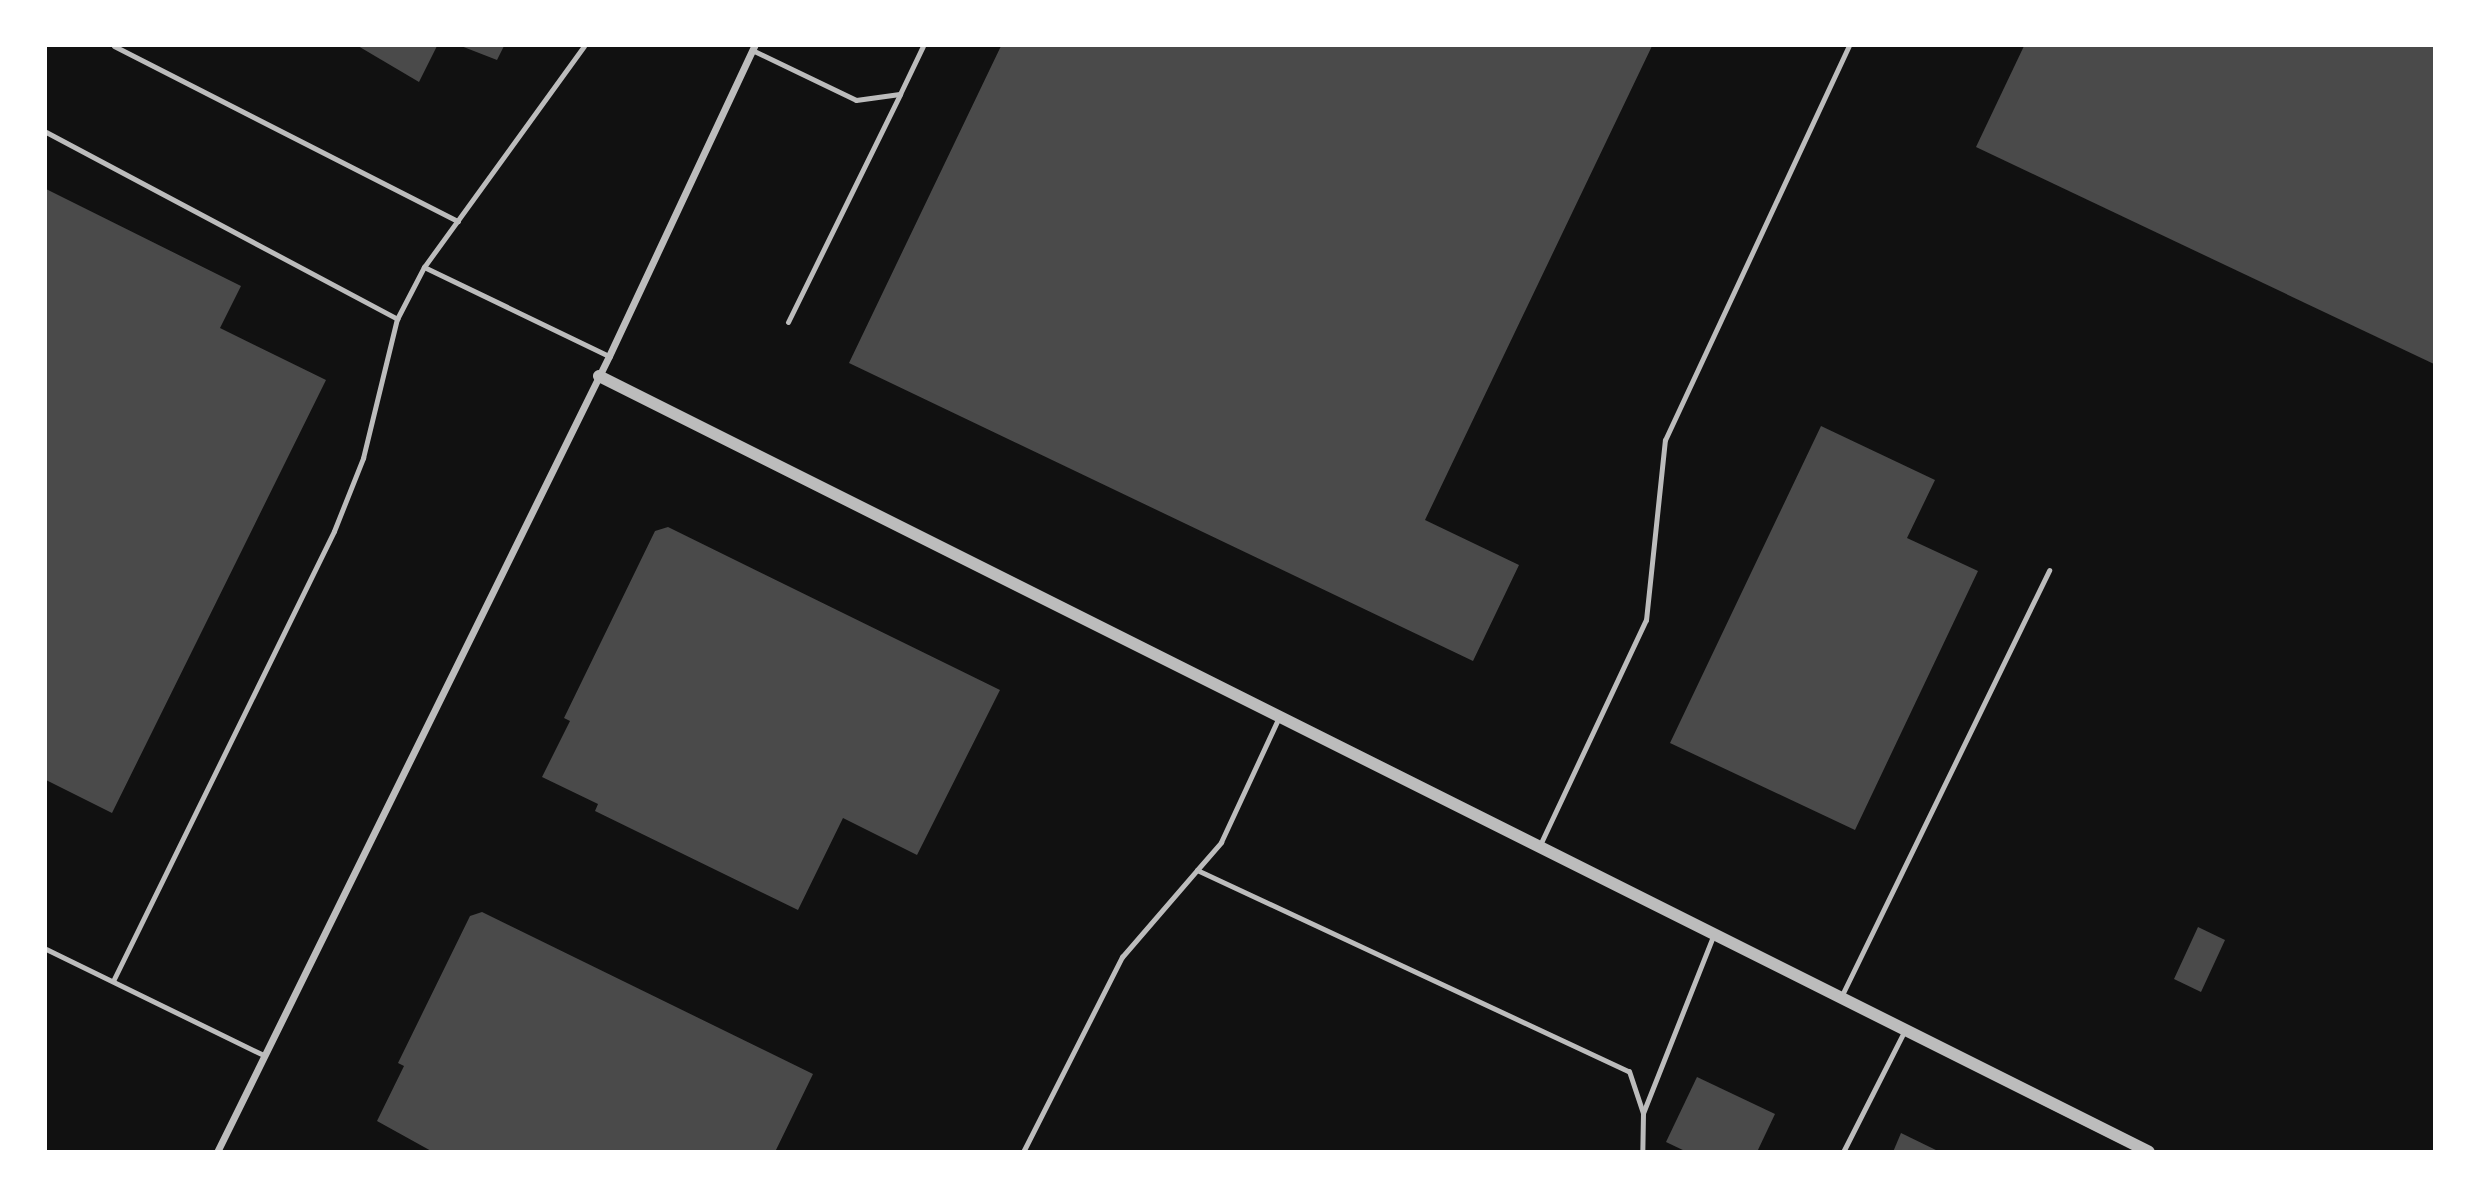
<!DOCTYPE html>
<style>
body{margin:0}
#map{position:relative;width:2480px;height:1197px;overflow:hidden;background:#111;font-family:"Asap Condensed",sans-serif}
div>[style]{position:absolute}
[style*='--x']{left:calc(var(--x)*1px);top:calc(var(--y)*1px);width:calc(var(--w)*1px);rotate:calc(var(--a)*1deg)}
.building>*{inset:0;background:#4a4a4a}
.service>*{height:5px;margin:-2.5px;padding:0 2.5px;transform-origin:2.5px;border-radius:2.5px;background:#bcbcbc}
.minor>*{height:7px;margin:-3.5px;padding:0 3.5px;transform-origin:3.5px;border-radius:3.5px;background:#bcbcbc}
.tertiary>*{height:12px;margin:-6px;padding:0 6px;transform-origin:6px;border-radius:6px;background:#bcbcbc}
span{translate:-50% -50%;white-space:nowrap;text-align:center;line-height:1.15;-webkit-text-stroke:5px #fff;paint-order:stroke}
.frame{position:absolute;inset:0;border:47px solid #fff;pointer-events:none}
</style>
<div id="map">
<div class="building">
<i style="clip-path:polygon(358px 46px,437px 46px,419px 82px)"></i>
<i style="clip-path:polygon(461px 46px,504px 46px,497px 60px)"></i>
<i style="clip-path:polygon(1001px 46px,1652px 46px,1425px 520px,1519px 565px,1473px 661px,849px 363px)"></i>
<i style="clip-path:polygon(2024px 46px,2434px 46px,2434px 364px,1976px 147px)"></i>
<i style="clip-path:polygon(46px 189px,241px 286px,220px 328px,326px 380px,112px 813px,46px 780px)"></i>
<i style="clip-path:polygon(1821px 426px,1935px 480px,1907px 538px,1978px 571px,1855px 830px,1670px 743px)"></i>
<i style="clip-path:polygon(668px 527px,1000px 690px,917px 855px,843px 818px,798px 910px,595px 811px,598px 804px,542px 777px,570px 721px,564px 718px,655px 531px)"></i>
<i style="clip-path:polygon(482px 912px,813px 1074px,775px 1152px,433px 1152px,377px 1121px,404px 1066px,398px 1063px,470px 916px)"></i>
<i style="clip-path:polygon(2198px 927px,2225px 940px,2201px 992px,2174px 979px)"></i>
<i style="clip-path:polygon(1697px 1077px,1775px 1114px,1757px 1152px,1687px 1152px,1666px 1142px)"></i>
<i style="clip-path:polygon(1901px 1133px,1940px 1152px,1893px 1152px)"></i>
</div>
<div class="service">
<i style="--x:114;--y:46;--w:386;--a:27"></i>
<i style="--x:584;--y:46;--w:273;--a:125.9"></i>
<i style="--x:424;--y:267;--w:205;--a:25.7"></i>
<i style="--x:752;--y:50;--w:115;--a:25.7"></i>
<i style="--x:856;--y:100;--w:44;--a:-7.8"></i>
<i style="--x:900;--y:94;--w:53;--a:-64.4"></i>
<i style="--x:46;--y:132;--w:398;--a:28"></i>
<i style="--x:788;--y:322;--w:254;--a:-63.8"></i>
<i style="--x:1539;--y:847;--w:251;--a:-64.8"></i>
<i style="--x:1646;--y:620;--w:181;--a:-84"></i>
<i style="--x:1665;--y:440;--w:435;--a:-65"></i>
<i style="--x:1197;--y:870;--w:37;--a:-49"></i>
<i style="--x:1221;--y:842;--w:138;--a:-65.1"></i>
<i style="--x:46;--y:949;--w:242;--a:26"></i>
<i style="--x:113;--y:981;--w:501;--a:-63.84"></i>
<i style="--x:334;--y:531;--w:79;--a:-68.3"></i>
<i style="--x:363;--y:458;--w:143;--a:-76.3"></i>
<i style="--x:397;--y:319;--w:59;--a:-62.6"></i>
<i style="--x:1841;--y:997;--w:475;--a:-64"></i>
<i style="--x:1643;--y:1113;--w:193;--a:-68.4"></i>
<i style="--x:1023;--y:1152;--w:219;--a:-63.1"></i>
<i style="--x:1122;--y:957;--w:115;--a:-49.2"></i>
<i style="--x:1197;--y:870;--w:476;--a:25"></i>
<i style="--x:1629;--y:1071;--w:44;--a:71.6"></i>
<i style="--x:1643;--y:1113;--w:39;--a:91"></i>
<i style="--x:1843;--y:1152;--w:137;--a:-63.1"></i>
</div>
<div class="minor">
<i style="--x:217;--y:1152;--w:887;--a:-63.78"></i>
<i style="--x:609;--y:356;--w:342;--a:-64.9"></i>
</div>
<div class="tertiary">
<i style="--x:599;--y:376;--w:1733;--a:26.59"></i>
</div>
<div class="frame"></div>
</div>
